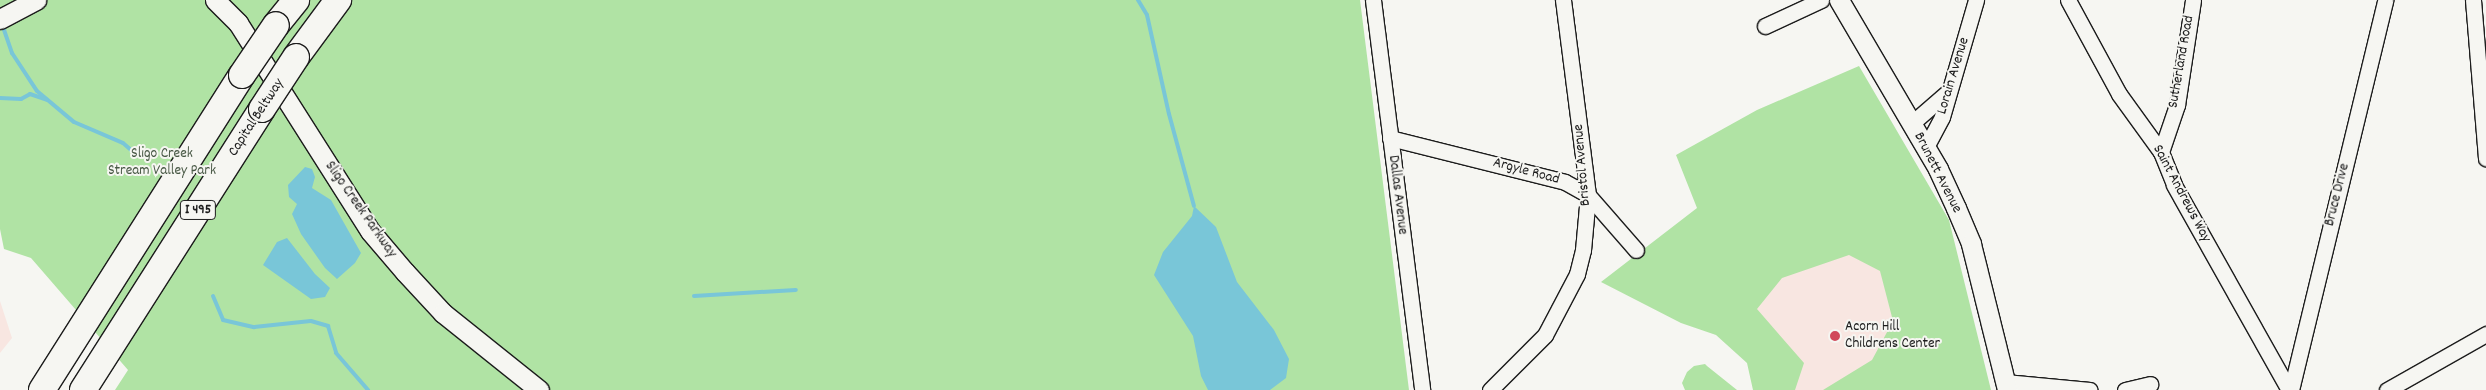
<!DOCTYPE html>
<style>
body{margin:0}
#map{position:relative;width:2486px;height:390px;overflow:hidden;background:#f6f6f2;font-family:Dekko,sans-serif}
div>[style]{position:absolute}
[style*='--x']{left:calc(var(--x)*1px);top:calc(var(--y)*1px);width:calc(var(--w)*1px);rotate:calc(var(--a)*1deg)}
.built>*{inset:0;background:#f8e6e1}
.green>*{inset:0;background:#b0e3a4}
.water>*{inset:0;background:#79c6d8}
.stream>*{height:4px;margin:-2px;padding:0 2px;transform-origin:2px;border-radius:2px;background:#79c6d8}
.roads{filter:drop-shadow(1px 0 #1c1c1c) drop-shadow(-1px 0 #1c1c1c) drop-shadow(0 1px #1c1c1c) drop-shadow(0 -1px #1c1c1c)}
.minor>*{height:15px;margin:-7.5px;padding:0 7.5px;transform-origin:7.5px;border-radius:7.5px;background:#f6f6f2}
.tertiary>*{height:19px;margin:-9.5px;padding:0 9.5px;transform-origin:9.5px;border-radius:9.5px;background:#f6f6f2}
.motorway>*{height:26px;margin:-13px;padding:0 13px;transform-origin:13px;border-radius:13px;background:#f6f6f2}
.bridges{filter:drop-shadow(1px 0 #1c1c1c) drop-shadow(-1px 0 #1c1c1c) drop-shadow(0 1px #1c1c1c) drop-shadow(0 -1px #1c1c1c)}
.motorway-bridge>*{height:26px;margin:-13px;padding:0 13px;transform-origin:13px;border-radius:13px;background:#f6f6f2}
.dots>*{width:14px;height:14px;translate:-50% -50%;box-sizing:border-box;border:2px solid #f6f6f2;border-radius:50%}
span{translate:-50% -50%;white-space:nowrap;text-align:center;line-height:1.15;-webkit-text-stroke:4px #f6f6f2;paint-order:stroke}
.shield-label span{padding:1px 4px;background:#f6f6f2;border:1px solid;border-radius:4px;-webkit-text-stroke-width:0}
.shield-label{font-size:14px;color:#1c1c1c;font-weight:700}
.street-label{font-size:15px;color:#1c1c1c}
.park-label{font-size:15px;color:#485845}
.poi-label{font-size:15px;color:#1c1c1c}
.left{translate:0 -50%;text-align:left}
</style>
<div id="map">
<div class="built">
<i style="clip-path:polygon(1879px 221px,1923px 390px,1778px 390px,1725px 282px)"></i>
<i style="clip-path:polygon(0 301px,12px 338px,0 353px)"></i>
</div>
<div class="green">
<i style="clip-path:polygon(0 0,1360px 0,1409px 390px,115px 390px,128px 370px,31px 258px,4px 249px,0 229px)"></i>
<i style="clip-path:polygon(1859px 66px,1949px 220px,1991px 390px,1823px 390px,1872px 360px,1893px 321px,1880px 271px,1849px 255px,1782px 278px,1757px 309px,1804px 363px,1795px 390px,1753px 390px,1747px 363px,1716px 335px,1681px 323px,1601px 282px,1697px 208px,1676px 155px,1757px 110px)"></i>
<i style="clip-path:polygon(1705px 364px,1707px 366px,1737px 390px,1685px 390px,1682px 383px,1687px 372px,1694px 366px)"></i>
</div>
<div class="water">
<i style="clip-path:polygon(305px 167px,312px 169px,315px 177px,312px 188px,331px 200px,361px 253px,355px 263px,337px 279px,325px 268px,301px 234px,292px 214px,297px 204px,289px 197px,288px 185px)"></i>
<i style="clip-path:polygon(1194px 206px,1216px 227px,1237px 282px,1274px 330px,1289px 359px,1286px 378px,1270px 390px,1208px 390px,1201px 376px,1193px 336px,1154px 275px,1163px 252px,1192px 216px)"></i>
<i style="clip-path:polygon(287px 238px,315px 274px,330px 288px,325px 297px,311px 299px,263px 265px,277px 242px)"></i>
</div>
<div class="stream">
<i style="--x:1138;--y:0;--w:17;--a:59"></i>
<i style="--x:1147;--y:15;--w:101;--a:77.5"></i>
<i style="--x:1169;--y:114;--w:95;--a:74.8"></i>
<i style="--x:2;--y:24;--w:31;--a:71"></i>
<i style="--x:12;--y:53;--w:45;--a:56.7"></i>
<i style="--x:37;--y:91;--w:48;--a:40"></i>
<i style="--x:74;--y:122;--w:53;--a:23.2"></i>
<i style="--x:123;--y:143;--w:11;--a:41"></i>
<i style="--x:0;--y:98;--w:21;--a:3"></i>
<i style="--x:21;--y:99;--w:10;--a:-29"></i>
<i style="--x:30;--y:94;--w:18;--a:19"></i>
<i style="--x:213;--y:296;--w:26;--a:67"></i>
<i style="--x:223;--y:320;--w:32;--a:13"></i>
<i style="--x:254;--y:327;--w:57;--a:-6"></i>
<i style="--x:311;--y:321;--w:18;--a:16"></i>
<i style="--x:328;--y:326;--w:28;--a:73"></i>
<i style="--x:336;--y:353;--w:49;--a:49.1"></i>
<i style="--x:694;--y:296;--w:102;--a:-3.4"></i>
</div>
<div class="roads">
<div class="minor">
<i style="--x:1373;--y:0;--w:393;--a:82.8"></i>
<i style="--x:2068;--y:0;--w:107;--a:61.5"></i>
<i style="--x:2119;--y:94;--w:72;--a:54.1"></i>
<i style="--x:2161;--y:152;--w:35;--a:68"></i>
<i style="--x:2174;--y:185;--w:235;--a:60.7"></i>
<i style="--x:2473;--y:0;--w:159;--a:85.3"></i>
<i style="--x:1765;--y:26;--w:62;--a:-24.9"></i>
<i style="--x:1911;--y:124;--w:50;--a:-41"></i>
<i style="--x:1390;--y:138;--w:180;--a:14.1"></i>
<i style="--x:1565;--y:182;--w:26;--a:29"></i>
<i style="--x:1588;--y:195;--w:73;--a:48.9"></i>
<i style="--x:1925;--y:149;--w:36;--a:-62"></i>
<i style="--x:1942;--y:117;--w:122;--a:-73.8"></i>
<i style="--x:2161;--y:152;--w:50;--a:-71.2"></i>
<i style="--x:2177;--y:105;--w:106;--a:-81.3"></i>
<i style="--x:2005;--y:382;--w:85;--a:5.4"></i>
<i style="--x:1490;--y:390;--w:78;--a:-45"></i>
<i style="--x:1545;--y:335;--w:69;--a:-62.3"></i>
<i style="--x:1577;--y:274;--w:25;--a:-76"></i>
<i style="--x:1583;--y:250;--w:55;--a:-84.8"></i>
<i style="--x:1588;--y:195;--w:197;--a:-97.3"></i>
<i style="--x:2125;--y:390;--w:26;--a:-13"></i>
<i style="--x:2291;--y:390;--w:401;--a:-76.4"></i>
<i style="--x:2387;--y:390;--w:114;--a:-29.5"></i>
</div>
<div class="tertiary">
<i style="--x:215;--y:0;--w:33;--a:45"></i>
<i style="--x:238;--y:23;--w:246;--a:57.6"></i>
<i style="--x:370;--y:231;--w:54;--a:49.5"></i>
<i style="--x:405;--y:272;--w:56;--a:47.2"></i>
<i style="--x:443;--y:313;--w:123;--a:38.7"></i>
<i style="--x:1839;--y:0;--w:196;--a:59.6"></i>
<i style="--x:1938;--y:169;--w:43;--a:65.2"></i>
<i style="--x:1956;--y:208;--w:39;--a:67"></i>
<i style="--x:1971;--y:244;--w:150;--a:76.1"></i>
<i style="--x:0;--y:19;--w:41;--a:-27.8"></i>
</div>
<div class="motorway">
<i style="--x:276;--y:25;--w:32;--a:-51"></i>
<i style="--x:296;--y:57;--w:71;--a:-53.6"></i>
<i style="--x:42;--y:390;--w:373;--a:-57.6"></i>
<i style="--x:83;--y:390;--w:333;--a:-57.5"></i>
</div>
</div>
<div class="bridges">
<div class="motorway-bridge">
<i style="--x:242;--y:75;--w:60;--a:-55.8"></i>
<i style="--x:262;--y:109;--w:62;--a:-56.8"></i>
</div>
</div>
<div class="dots">
<i style="left:1835px;top:336px;background:#d1495b"></i>
</div>
<div class="shield-label">
<span style="left:198px;top:210px">I 495</span>
</div>
<div class="street-label">
<span style="left:2182px;top:62px;rotate:-80deg">Sutherland Road</span>
<span style="left:1954px;top:76px;rotate:-73deg">Lorain Avenue</span>
<span style="left:257px;top:118px;rotate:-57deg">Capital Beltway</span>
<span style="left:1583px;top:165px;rotate:-95deg">Bristol Avenue</span>
<span style="left:1526px;top:172px;rotate:15deg">Argyle Road</span>
<span style="left:1937px;top:173px;rotate:63deg">Brunett Avenue</span>
<span style="left:2181px;top:194px;rotate:62deg">Saint Andrews Way</span>
<span style="left:1397px;top:195px;rotate:83deg">Dallas Avenue</span>
<span style="left:2338px;top:195px;rotate:-76deg">Bruce Drive</span>
<span style="left:360px;top:210px;rotate:55deg">Sligo Creek Parkway</span>
</div>
<div class="park-label">
<span style="left:162px;top:163px">Sligo Creek<br>Stream Valley Park</span>
</div>
<div class="poi-label">
<span class="left" style="left:1845px;top:336px">Acorn Hill<br>Childrens Center</span>
</div>
</div>
